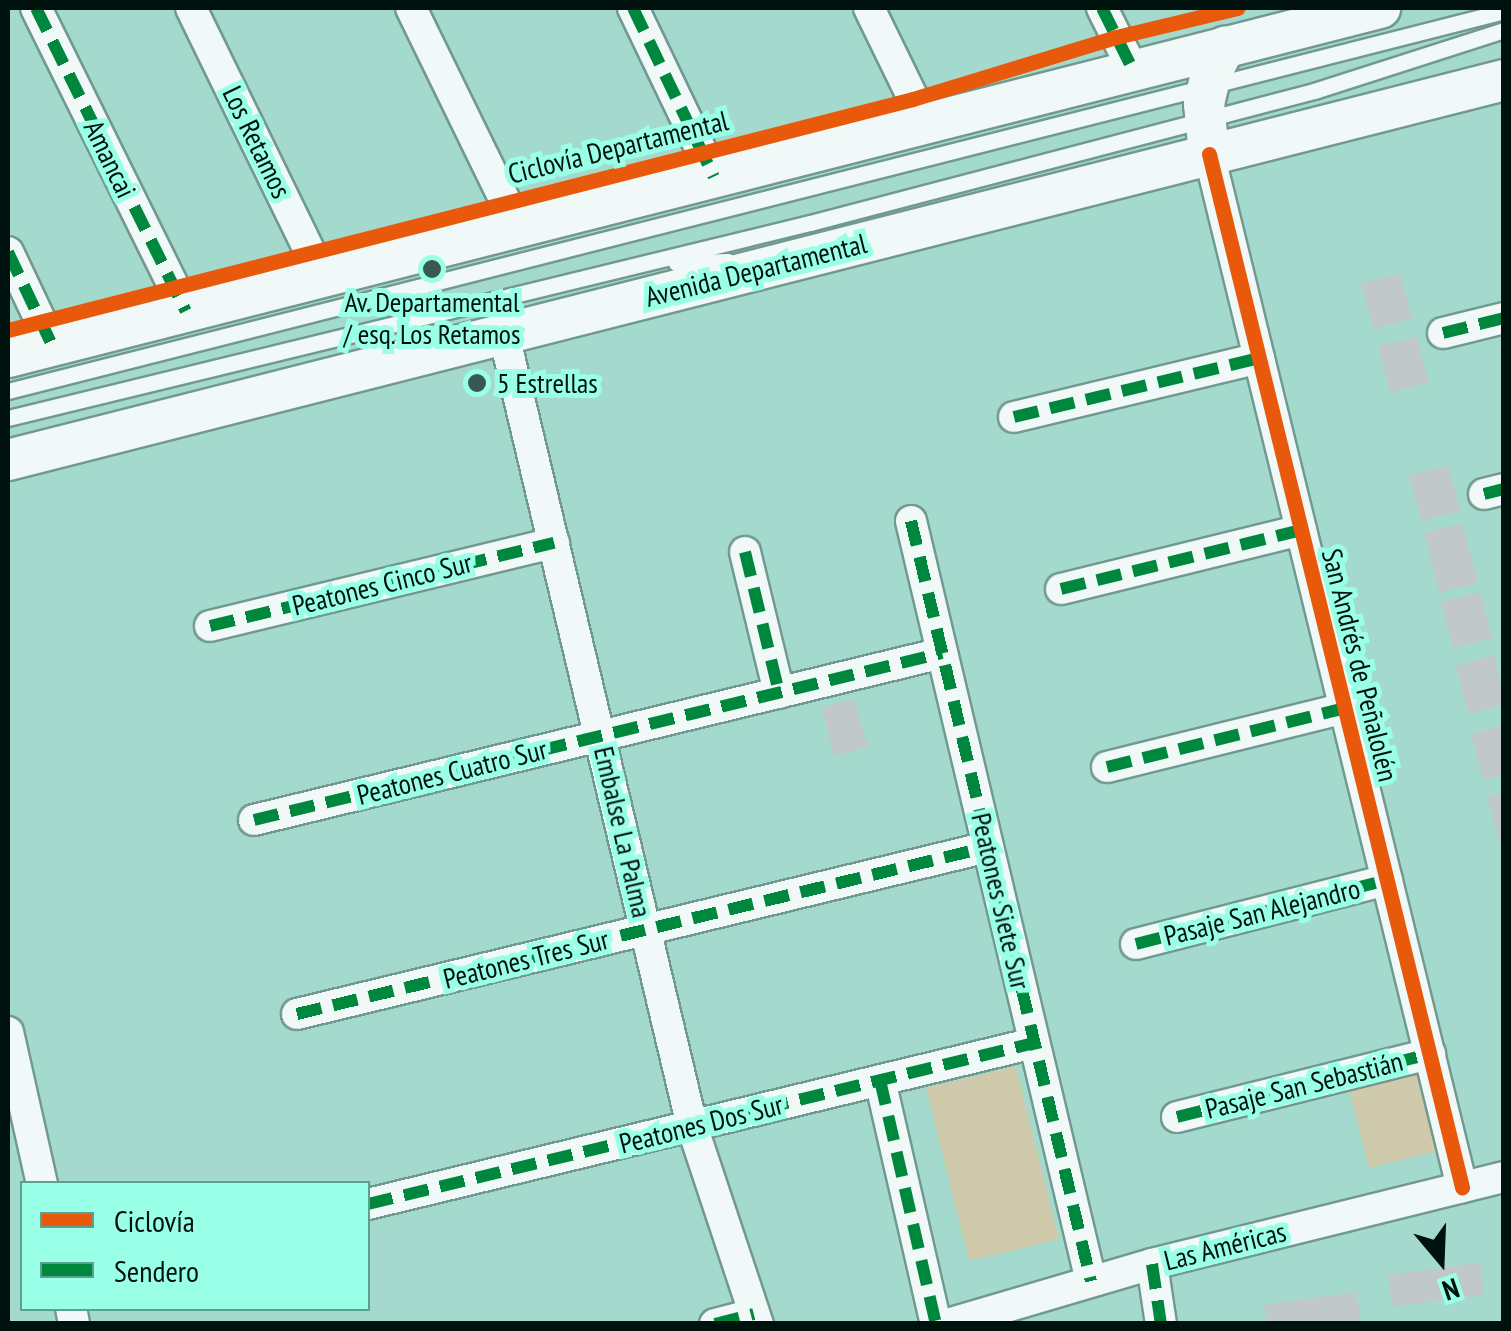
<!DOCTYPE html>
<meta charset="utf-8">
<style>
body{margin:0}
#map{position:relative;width:1511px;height:1331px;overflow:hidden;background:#a4dacd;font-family:"PT Sans Narrow",sans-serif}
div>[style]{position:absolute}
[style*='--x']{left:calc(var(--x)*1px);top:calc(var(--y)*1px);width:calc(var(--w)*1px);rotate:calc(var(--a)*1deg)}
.green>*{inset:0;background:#d0caad}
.building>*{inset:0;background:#c0c8c8}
.roads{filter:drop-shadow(2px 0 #729990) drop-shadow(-2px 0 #729990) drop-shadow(0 2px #729990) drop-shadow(0 -2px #729990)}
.service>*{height:15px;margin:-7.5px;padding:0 7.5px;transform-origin:7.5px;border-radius:7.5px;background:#f1f9f8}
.minor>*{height:30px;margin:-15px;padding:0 15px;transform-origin:15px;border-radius:15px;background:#f1f9f8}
.secondary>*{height:40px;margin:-20px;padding:0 20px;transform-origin:20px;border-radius:20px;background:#f1f9f8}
.quiet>*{height:12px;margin-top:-6px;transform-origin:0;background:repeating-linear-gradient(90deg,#00873e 0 25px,transparent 0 37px)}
.cycleway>*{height:15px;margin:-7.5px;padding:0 7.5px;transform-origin:7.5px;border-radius:7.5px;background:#e8590c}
.dots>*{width:28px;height:28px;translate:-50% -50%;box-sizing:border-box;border:5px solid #9affe7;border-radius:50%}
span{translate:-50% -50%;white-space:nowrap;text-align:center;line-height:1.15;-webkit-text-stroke:10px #9affe7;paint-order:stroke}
.street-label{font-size:28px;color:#00120d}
.poi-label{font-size:28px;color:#00120d}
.left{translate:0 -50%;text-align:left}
.frame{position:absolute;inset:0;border:10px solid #00120d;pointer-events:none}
.legend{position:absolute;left:20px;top:1181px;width:350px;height:130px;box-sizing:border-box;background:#9affe7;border:2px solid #5ca090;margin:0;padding:12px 18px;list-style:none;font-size:30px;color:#00120d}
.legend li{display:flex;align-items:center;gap:20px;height:50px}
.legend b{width:50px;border:2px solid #5ca090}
.north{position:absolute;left:1391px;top:1211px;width:100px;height:100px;-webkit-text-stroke:8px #9affe7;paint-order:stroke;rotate:161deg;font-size:28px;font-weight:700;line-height:40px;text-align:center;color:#00120d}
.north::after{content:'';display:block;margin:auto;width:35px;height:45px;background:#00120d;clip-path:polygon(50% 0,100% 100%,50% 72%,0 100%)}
</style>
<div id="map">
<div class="green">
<i style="clip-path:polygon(1416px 1064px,1437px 1151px,1369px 1168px,1347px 1081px)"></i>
<i style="clip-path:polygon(1016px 1066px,1059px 1239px,969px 1261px,926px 1088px)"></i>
</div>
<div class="building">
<i style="clip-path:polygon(1400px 273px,1412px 319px,1373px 329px,1361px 283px)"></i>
<i style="clip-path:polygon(1417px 337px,1429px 383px,1390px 393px,1378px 346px)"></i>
<i style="clip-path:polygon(1448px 465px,1460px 511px,1421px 521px,1409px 475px)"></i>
<i style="clip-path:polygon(1462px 523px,1478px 583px,1439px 593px,1424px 533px)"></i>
<i style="clip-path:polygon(1480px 592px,1492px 638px,1453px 648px,1441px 602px)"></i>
<i style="clip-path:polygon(1495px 655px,1504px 705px,1468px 714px,1456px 665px)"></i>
<i style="clip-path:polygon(855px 699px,868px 747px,834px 756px,822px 707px)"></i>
<i style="clip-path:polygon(1504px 725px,1504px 775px,1483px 780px,1471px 734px)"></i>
<i style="clip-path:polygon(1504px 793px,1504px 842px,1499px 843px,1487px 797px)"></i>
<i style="clip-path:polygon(1480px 1263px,1484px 1295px,1392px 1307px,1388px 1275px)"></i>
<i style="clip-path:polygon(1357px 1292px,1361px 1324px,1267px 1324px,1264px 1304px)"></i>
</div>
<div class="roads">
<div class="service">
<i style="--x:676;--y:263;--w:52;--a:-2.2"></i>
<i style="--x:8;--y:391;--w:1544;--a:-14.25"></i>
<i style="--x:8;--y:418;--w:825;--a:-13.67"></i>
<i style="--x:810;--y:223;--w:521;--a:-14.68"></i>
<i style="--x:1314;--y:91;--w:200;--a:-17.8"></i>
</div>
<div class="minor">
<i style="--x:36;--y:8;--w:338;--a:63.7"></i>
<i style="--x:191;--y:8;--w:298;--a:64"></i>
<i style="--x:411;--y:8;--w:244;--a:64"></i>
<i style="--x:633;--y:8;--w:187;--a:64.4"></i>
<i style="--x:869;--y:8;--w:128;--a:64"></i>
<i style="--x:1102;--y:8;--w:69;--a:63.4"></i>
<i style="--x:1209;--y:154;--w:1064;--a:76.24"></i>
<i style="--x:8;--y:252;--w:103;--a:64.7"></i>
<i style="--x:1443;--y:333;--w:63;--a:-13.8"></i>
<i style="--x:504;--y:335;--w:813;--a:76.63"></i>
<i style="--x:692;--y:1126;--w:209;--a:71.6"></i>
<i style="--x:1014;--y:417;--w:252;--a:-13.5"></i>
<i style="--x:1484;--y:494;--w:21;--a:-14"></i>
<i style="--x:911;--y:521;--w:781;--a:76.68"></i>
<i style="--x:745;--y:552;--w:145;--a:76.4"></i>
<i style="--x:1061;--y:589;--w:247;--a:-13.8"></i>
<i style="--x:210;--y:626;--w:354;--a:-13.6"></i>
<i style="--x:1107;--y:767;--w:245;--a:-13.9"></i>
<i style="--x:254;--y:820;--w:708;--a:-13.64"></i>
<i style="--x:1136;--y:944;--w:259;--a:-14.3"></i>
<i style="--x:297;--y:1014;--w:711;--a:-13.59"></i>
<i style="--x:8;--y:1032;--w:156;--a:77.4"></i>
<i style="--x:880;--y:1080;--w:250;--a:77.1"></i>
<i style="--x:1177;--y:1117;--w:261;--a:-14"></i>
<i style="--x:368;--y:1204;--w:685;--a:-13.59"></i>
<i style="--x:1152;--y:1264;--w:61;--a:81.5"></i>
<i style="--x:71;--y:1308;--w:16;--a:79"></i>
<i style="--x:715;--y:1324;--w:40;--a:-14.4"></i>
<i style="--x:948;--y:1324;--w:213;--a:-16.4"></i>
<i style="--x:1152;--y:1264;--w:363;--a:-13.9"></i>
</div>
<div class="secondary">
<i style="--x:1209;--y:154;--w:50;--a:-95.7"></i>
<i style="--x:1204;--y:104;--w:32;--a:-77"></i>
<i style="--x:1211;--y:73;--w:30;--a:-62"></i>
<i style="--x:8;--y:357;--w:1416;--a:-14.27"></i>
<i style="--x:8;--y:460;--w:1544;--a:-14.25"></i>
</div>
</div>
<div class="quiet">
<i style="--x:36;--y:8;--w:338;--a:63.7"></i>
<i style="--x:633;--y:8;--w:187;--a:64.4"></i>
<i style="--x:1102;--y:8;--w:69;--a:63.4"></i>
<i style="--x:8;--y:252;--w:103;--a:64.7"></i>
<i style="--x:1443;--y:333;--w:63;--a:-13.8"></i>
<i style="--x:1014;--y:417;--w:252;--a:-13.5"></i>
<i style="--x:1484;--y:494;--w:21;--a:-14"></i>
<i style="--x:911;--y:521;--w:781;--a:76.68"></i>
<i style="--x:745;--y:552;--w:145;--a:76.4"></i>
<i style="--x:1061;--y:589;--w:247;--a:-13.8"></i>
<i style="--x:210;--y:626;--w:354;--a:-13.6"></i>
<i style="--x:1107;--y:767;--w:245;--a:-13.9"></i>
<i style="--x:254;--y:820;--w:708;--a:-13.64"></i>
<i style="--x:1136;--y:944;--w:259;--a:-14.3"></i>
<i style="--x:297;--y:1014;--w:711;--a:-13.59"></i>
<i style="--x:880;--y:1080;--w:250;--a:77.1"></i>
<i style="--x:1177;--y:1117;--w:261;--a:-14"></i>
<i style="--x:368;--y:1204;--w:685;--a:-13.59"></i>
<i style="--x:1152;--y:1264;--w:61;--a:81.5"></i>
<i style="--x:715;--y:1324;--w:40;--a:-14.4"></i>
</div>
<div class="cycleway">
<i style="--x:1209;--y:154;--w:1064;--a:76.24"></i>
<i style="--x:8;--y:330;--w:934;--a:-14.32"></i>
<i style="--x:913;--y:99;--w:212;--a:-17"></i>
<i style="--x:1116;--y:37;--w:125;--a:-13.4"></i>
</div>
<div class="dots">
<i style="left:432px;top:269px;background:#395850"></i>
<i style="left:477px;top:383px;background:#395850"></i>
</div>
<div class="street-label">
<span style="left:257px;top:142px;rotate:64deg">Los Retamos</span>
<span style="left:618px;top:147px;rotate:-14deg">Ciclovía Departamental</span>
<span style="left:110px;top:159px;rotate:64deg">Amancai</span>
<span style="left:756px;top:270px;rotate:-14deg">Avenida Departamental</span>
<span style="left:382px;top:584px;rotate:-14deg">Peatones Cinco Sur</span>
<span style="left:1360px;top:665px;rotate:76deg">San Andrés de Peñalolén</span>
<span style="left:452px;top:772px;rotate:-14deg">Peatones Cuatro Sur</span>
<span style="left:623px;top:832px;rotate:77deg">Embalse La Palma</span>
<span style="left:1001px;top:901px;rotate:77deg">Peatones Siete Sur</span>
<span style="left:1262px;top:912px;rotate:-14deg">Pasaje San Alejandro</span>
<span style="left:526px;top:959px;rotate:-14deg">Peatones Tres Sur</span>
<span style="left:1304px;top:1085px;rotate:-14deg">Pasaje San Sebastián</span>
<span style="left:701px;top:1124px;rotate:-14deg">Peatones Dos Sur</span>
<span style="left:1225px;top:1246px;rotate:-14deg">Las Américas</span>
</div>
<div class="poi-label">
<span style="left:432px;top:318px">Av. Departamental<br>/ esq. Los Retamos</span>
<span class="left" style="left:497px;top:383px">5 Estrellas</span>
</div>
<div class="frame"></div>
<ul class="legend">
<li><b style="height:12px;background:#e8590c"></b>Ciclovía</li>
<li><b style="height:12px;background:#00873e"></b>Sendero</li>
</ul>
<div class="north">N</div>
</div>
